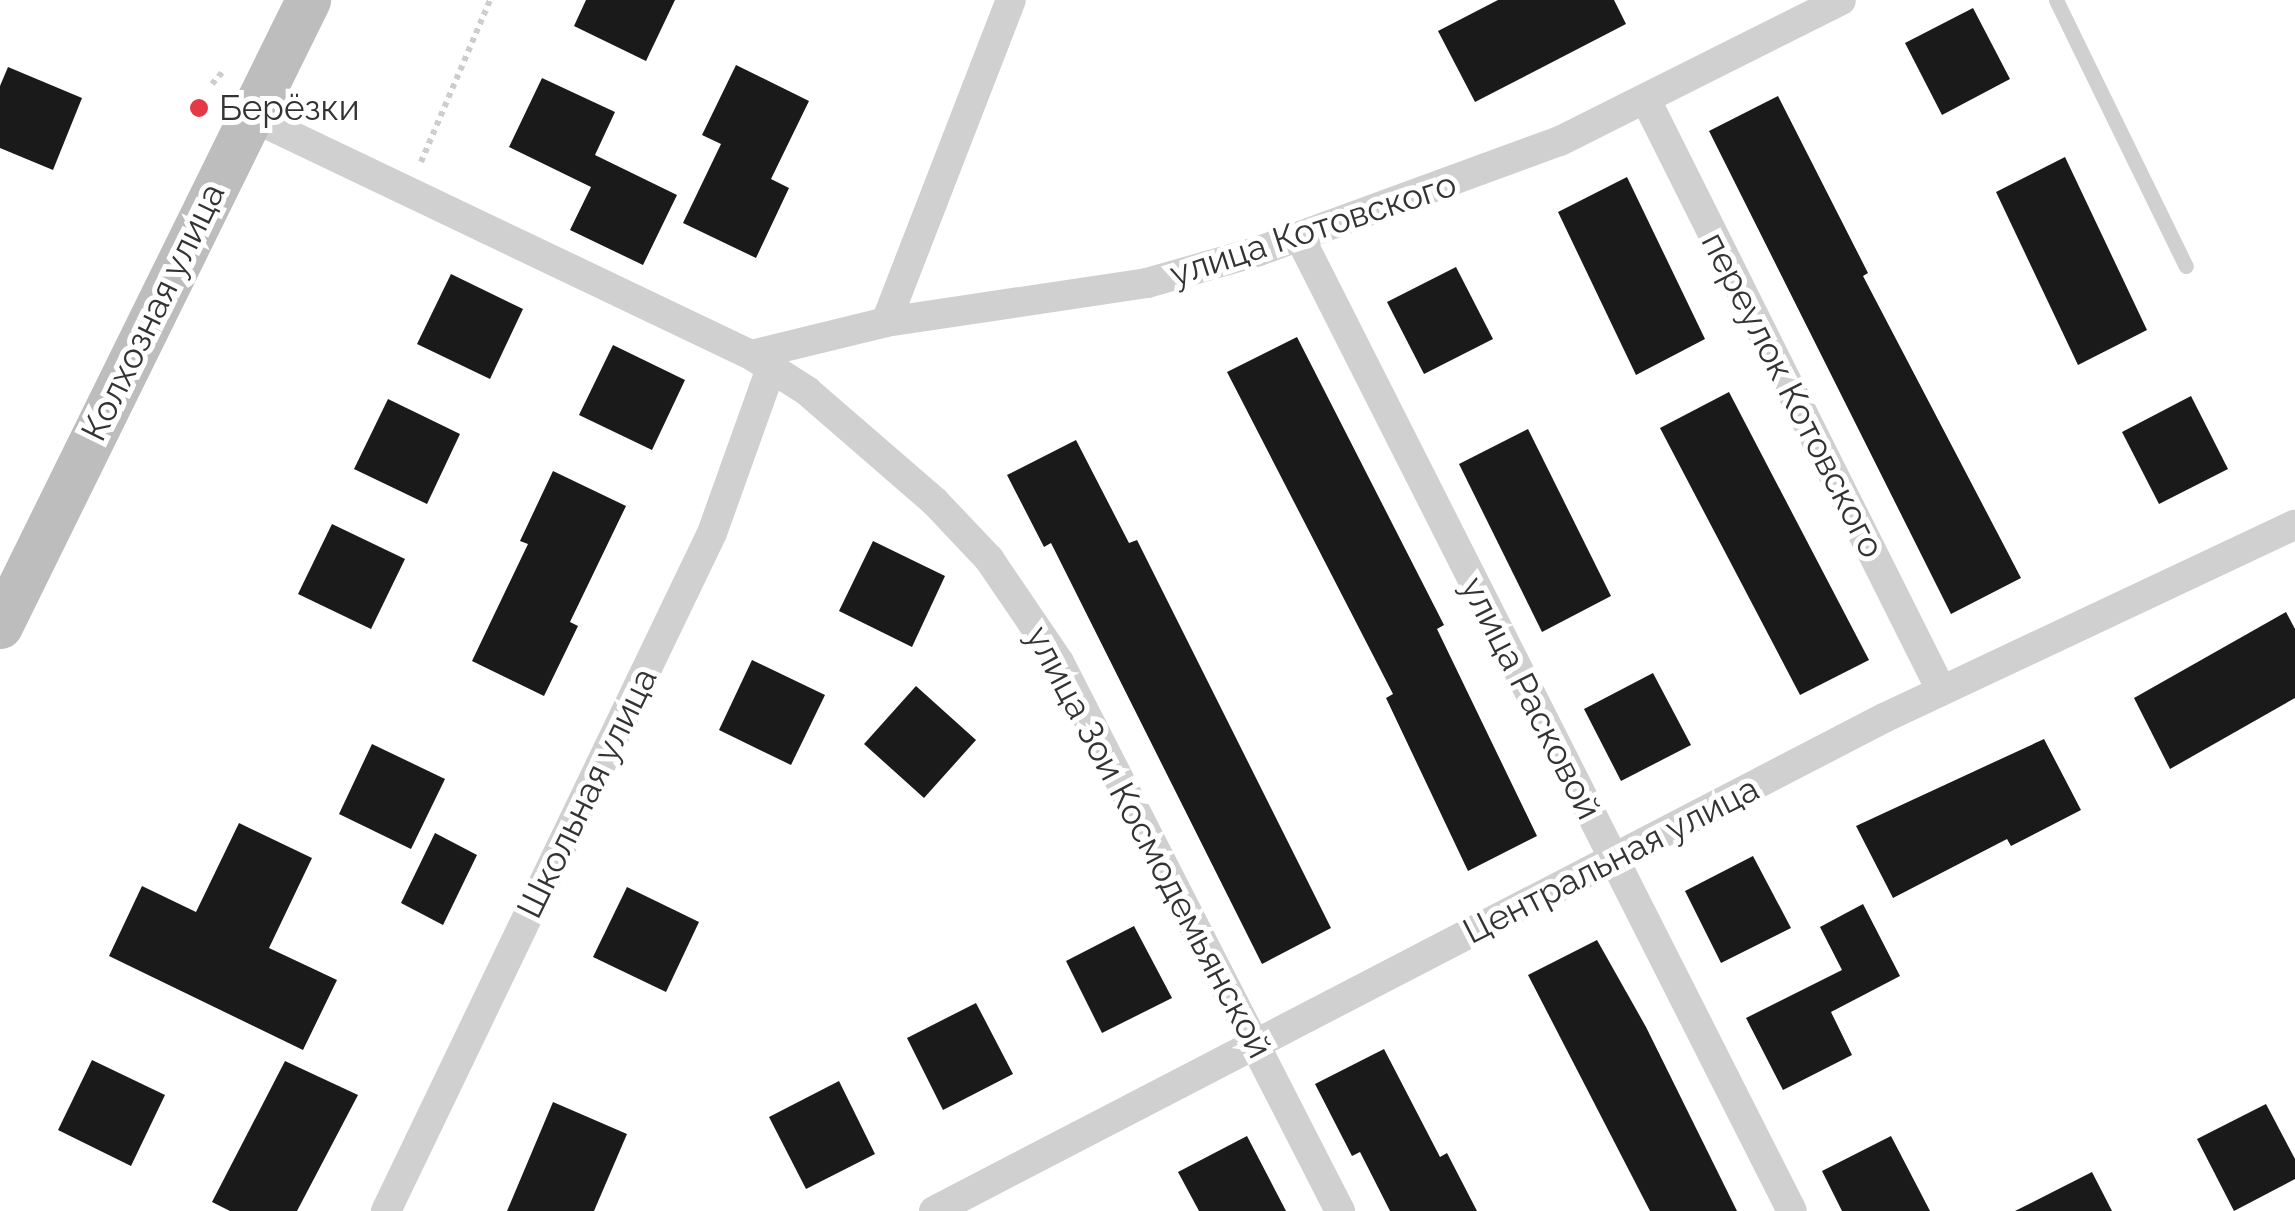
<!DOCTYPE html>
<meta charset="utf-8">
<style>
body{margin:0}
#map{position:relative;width:2295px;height:1211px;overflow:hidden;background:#fff;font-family:Raleway,sans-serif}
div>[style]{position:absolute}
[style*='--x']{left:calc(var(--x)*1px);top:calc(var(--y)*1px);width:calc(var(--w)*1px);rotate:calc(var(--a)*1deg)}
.building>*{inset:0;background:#1a1a1a}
.path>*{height:6px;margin-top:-3px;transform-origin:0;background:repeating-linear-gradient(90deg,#cdcdcd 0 5px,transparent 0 10px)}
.service>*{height:15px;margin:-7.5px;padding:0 7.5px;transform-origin:7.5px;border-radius:7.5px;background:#d0d0d0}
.minor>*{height:30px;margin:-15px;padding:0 15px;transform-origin:15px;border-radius:15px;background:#d0d0d0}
.secondary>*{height:45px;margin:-22.5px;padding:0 22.5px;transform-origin:22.5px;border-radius:22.5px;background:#bdbdbd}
.dots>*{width:28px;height:28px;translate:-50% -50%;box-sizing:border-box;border:5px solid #fff;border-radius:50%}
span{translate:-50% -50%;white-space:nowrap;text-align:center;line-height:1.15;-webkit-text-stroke:10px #fff;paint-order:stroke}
.poi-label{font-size:35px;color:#333}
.left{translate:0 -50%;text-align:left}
.street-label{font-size:35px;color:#333}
</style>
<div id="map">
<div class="building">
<i style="clip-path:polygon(586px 0,675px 0,646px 61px,574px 26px)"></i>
<i style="clip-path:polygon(1498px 0,1614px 0,1626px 24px,1475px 102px,1438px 31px)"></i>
<i style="clip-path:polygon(1973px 8px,2010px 79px,1942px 115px,1905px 43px)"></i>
<i style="clip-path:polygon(736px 65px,809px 101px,771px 179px,789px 188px,756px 258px,683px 223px,721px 144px,702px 135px)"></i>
<i style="clip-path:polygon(8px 67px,82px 98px,53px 170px,0 148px,0 86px)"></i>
<i style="clip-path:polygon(542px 78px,615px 112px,595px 155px,677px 195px,643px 265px,570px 230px,591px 187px,509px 147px)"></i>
<i style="clip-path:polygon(1778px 96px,1868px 273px,1863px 276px,2021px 578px,1951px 614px,1709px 131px)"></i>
<i style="clip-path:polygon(2065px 157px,2147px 330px,2078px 365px,1996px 192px)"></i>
<i style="clip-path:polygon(1627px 177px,1705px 339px,1636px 375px,1558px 212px)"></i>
<i style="clip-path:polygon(1456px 267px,1493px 339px,1424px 374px,1387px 302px)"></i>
<i style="clip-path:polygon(451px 274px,523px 309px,490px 379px,417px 344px)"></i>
<i style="clip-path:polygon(1297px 337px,1444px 625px,1437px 629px,1537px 836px,1468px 871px,1386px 698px,1393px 694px,1227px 372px)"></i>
<i style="clip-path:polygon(613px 345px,685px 380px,652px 450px,579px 415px)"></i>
<i style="clip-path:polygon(1729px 392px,1869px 660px,1800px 695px,1660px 428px)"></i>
<i style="clip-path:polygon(2191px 396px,2228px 469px,2159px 504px,2122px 432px)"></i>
<i style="clip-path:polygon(388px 399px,460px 434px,427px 504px,354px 469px)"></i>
<i style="clip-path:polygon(1528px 429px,1611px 596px,1542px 632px,1459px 464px)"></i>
<i style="clip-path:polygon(1076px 440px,1129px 543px,1137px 540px,1331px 928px,1262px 964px,1051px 543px,1044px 547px,1007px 475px)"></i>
<i style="clip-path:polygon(553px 471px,626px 506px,570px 622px,578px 626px,544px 696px,472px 661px,528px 544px,520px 541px)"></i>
<i style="clip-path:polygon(332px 524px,405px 559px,371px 629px,298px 594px)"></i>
<i style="clip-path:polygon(873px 541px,945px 576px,912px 647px,839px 611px)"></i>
<i style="clip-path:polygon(2286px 612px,2295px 629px,2295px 698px,2170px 769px,2134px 698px)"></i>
<i style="clip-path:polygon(752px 660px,825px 695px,791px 765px,719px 730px)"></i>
<i style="clip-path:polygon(1653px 673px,1691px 745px,1621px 781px,1584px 709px)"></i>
<i style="clip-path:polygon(916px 686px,976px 740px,924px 798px,864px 744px)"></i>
<i style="clip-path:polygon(2044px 739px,2081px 810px,2011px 846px,2007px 839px,1893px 898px,1856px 826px)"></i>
<i style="clip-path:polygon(372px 744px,445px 779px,411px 849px,339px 814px)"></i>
<i style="clip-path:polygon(239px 823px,312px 858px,269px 948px,337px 980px,303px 1050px,109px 956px,142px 886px,196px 912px)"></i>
<i style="clip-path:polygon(435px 833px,477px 855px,443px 925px,401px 903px)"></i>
<i style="clip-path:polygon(1753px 856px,1791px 928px,1721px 963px,1685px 891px)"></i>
<i style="clip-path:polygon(627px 887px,699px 922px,666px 992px,593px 957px)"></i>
<i style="clip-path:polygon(1863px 904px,1900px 976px,1831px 1012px,1852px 1055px,1783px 1090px,1746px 1018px,1842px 970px,1820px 927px)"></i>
<i style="clip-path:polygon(1134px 926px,1172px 998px,1102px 1033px,1066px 961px)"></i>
<i style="clip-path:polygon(1597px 940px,1646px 1027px,1737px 1211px,1650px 1211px,1528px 975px)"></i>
<i style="clip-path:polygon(976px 1003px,1013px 1074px,943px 1110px,907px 1038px)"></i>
<i style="clip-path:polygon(1384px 1049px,1440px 1157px,1447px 1153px,1477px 1211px,1390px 1211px,1360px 1152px,1352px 1156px,1315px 1084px)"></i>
<i style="clip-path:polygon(92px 1060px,165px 1095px,131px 1166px,58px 1130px)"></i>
<i style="clip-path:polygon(285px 1061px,358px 1095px,297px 1211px,230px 1211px,212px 1202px)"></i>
<i style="clip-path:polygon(839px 1081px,875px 1154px,806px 1189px,769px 1117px)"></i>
<i style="clip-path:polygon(553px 1102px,627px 1134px,594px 1211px,507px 1211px)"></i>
<i style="clip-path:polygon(2266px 1104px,2295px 1159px,2295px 1179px,2234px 1211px,2197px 1139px)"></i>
<i style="clip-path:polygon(1247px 1136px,1286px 1211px,1199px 1211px,1178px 1172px)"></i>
<i style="clip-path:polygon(1891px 1136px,1930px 1211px,1842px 1211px,1822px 1171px)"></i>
<i style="clip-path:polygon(2092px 1172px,2112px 1211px,2015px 1211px)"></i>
</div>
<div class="path">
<i style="--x:212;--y:84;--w:18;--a:-49"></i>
<i style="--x:421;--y:162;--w:176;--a:-66.9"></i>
</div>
<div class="service">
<i style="--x:2056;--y:0;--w:296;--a:64"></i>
</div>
<div class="minor">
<i style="--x:1646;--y:100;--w:660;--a:63.43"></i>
<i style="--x:250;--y:116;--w:555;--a:25.5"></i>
<i style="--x:751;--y:355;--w:67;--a:32.7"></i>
<i style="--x:807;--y:391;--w:169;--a:40.9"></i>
<i style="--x:935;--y:502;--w:79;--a:46.5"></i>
<i style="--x:989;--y:559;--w:125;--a:55.8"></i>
<i style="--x:1059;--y:662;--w:617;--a:62.89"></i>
<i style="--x:1300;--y:238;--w:1090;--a:63.18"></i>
<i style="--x:886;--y:322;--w:345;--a:-68.8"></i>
<i style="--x:751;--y:355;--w:139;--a:-13.7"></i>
<i style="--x:886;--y:322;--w:264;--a:-8.5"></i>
<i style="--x:1147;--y:283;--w:116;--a:-15.9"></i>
<i style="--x:1259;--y:251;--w:320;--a:-20.1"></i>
<i style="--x:1560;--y:141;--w:314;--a:-26.6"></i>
<i style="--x:386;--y:1211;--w:752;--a:-64.32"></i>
<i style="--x:712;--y:533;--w:175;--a:-70.3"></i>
<i style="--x:934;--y:1211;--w:1070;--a:-27.43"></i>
<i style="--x:1884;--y:718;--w:454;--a:-25.2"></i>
</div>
<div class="secondary">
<i style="--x:0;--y:626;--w:698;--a:-63.8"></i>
</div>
<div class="dots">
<i style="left:199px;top:108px;background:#e63946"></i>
</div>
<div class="poi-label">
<span class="left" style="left:219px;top:108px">Берёзки</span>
</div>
<div class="street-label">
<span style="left:1313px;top:229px;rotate:-18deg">улица Котовского</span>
<span style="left:153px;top:312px;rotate:-64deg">Колхозная улица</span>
<span style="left:1793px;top:395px;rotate:63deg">переулок Котовского</span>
<span style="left:1531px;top:698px;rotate:63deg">улица Расковой</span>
<span style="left:587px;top:793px;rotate:-64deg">Школьная улица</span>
<span style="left:1149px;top:842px;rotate:62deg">улица Зои Космодемьянской</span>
<span style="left:1611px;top:860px;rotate:-27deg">Центральная улица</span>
</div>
</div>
